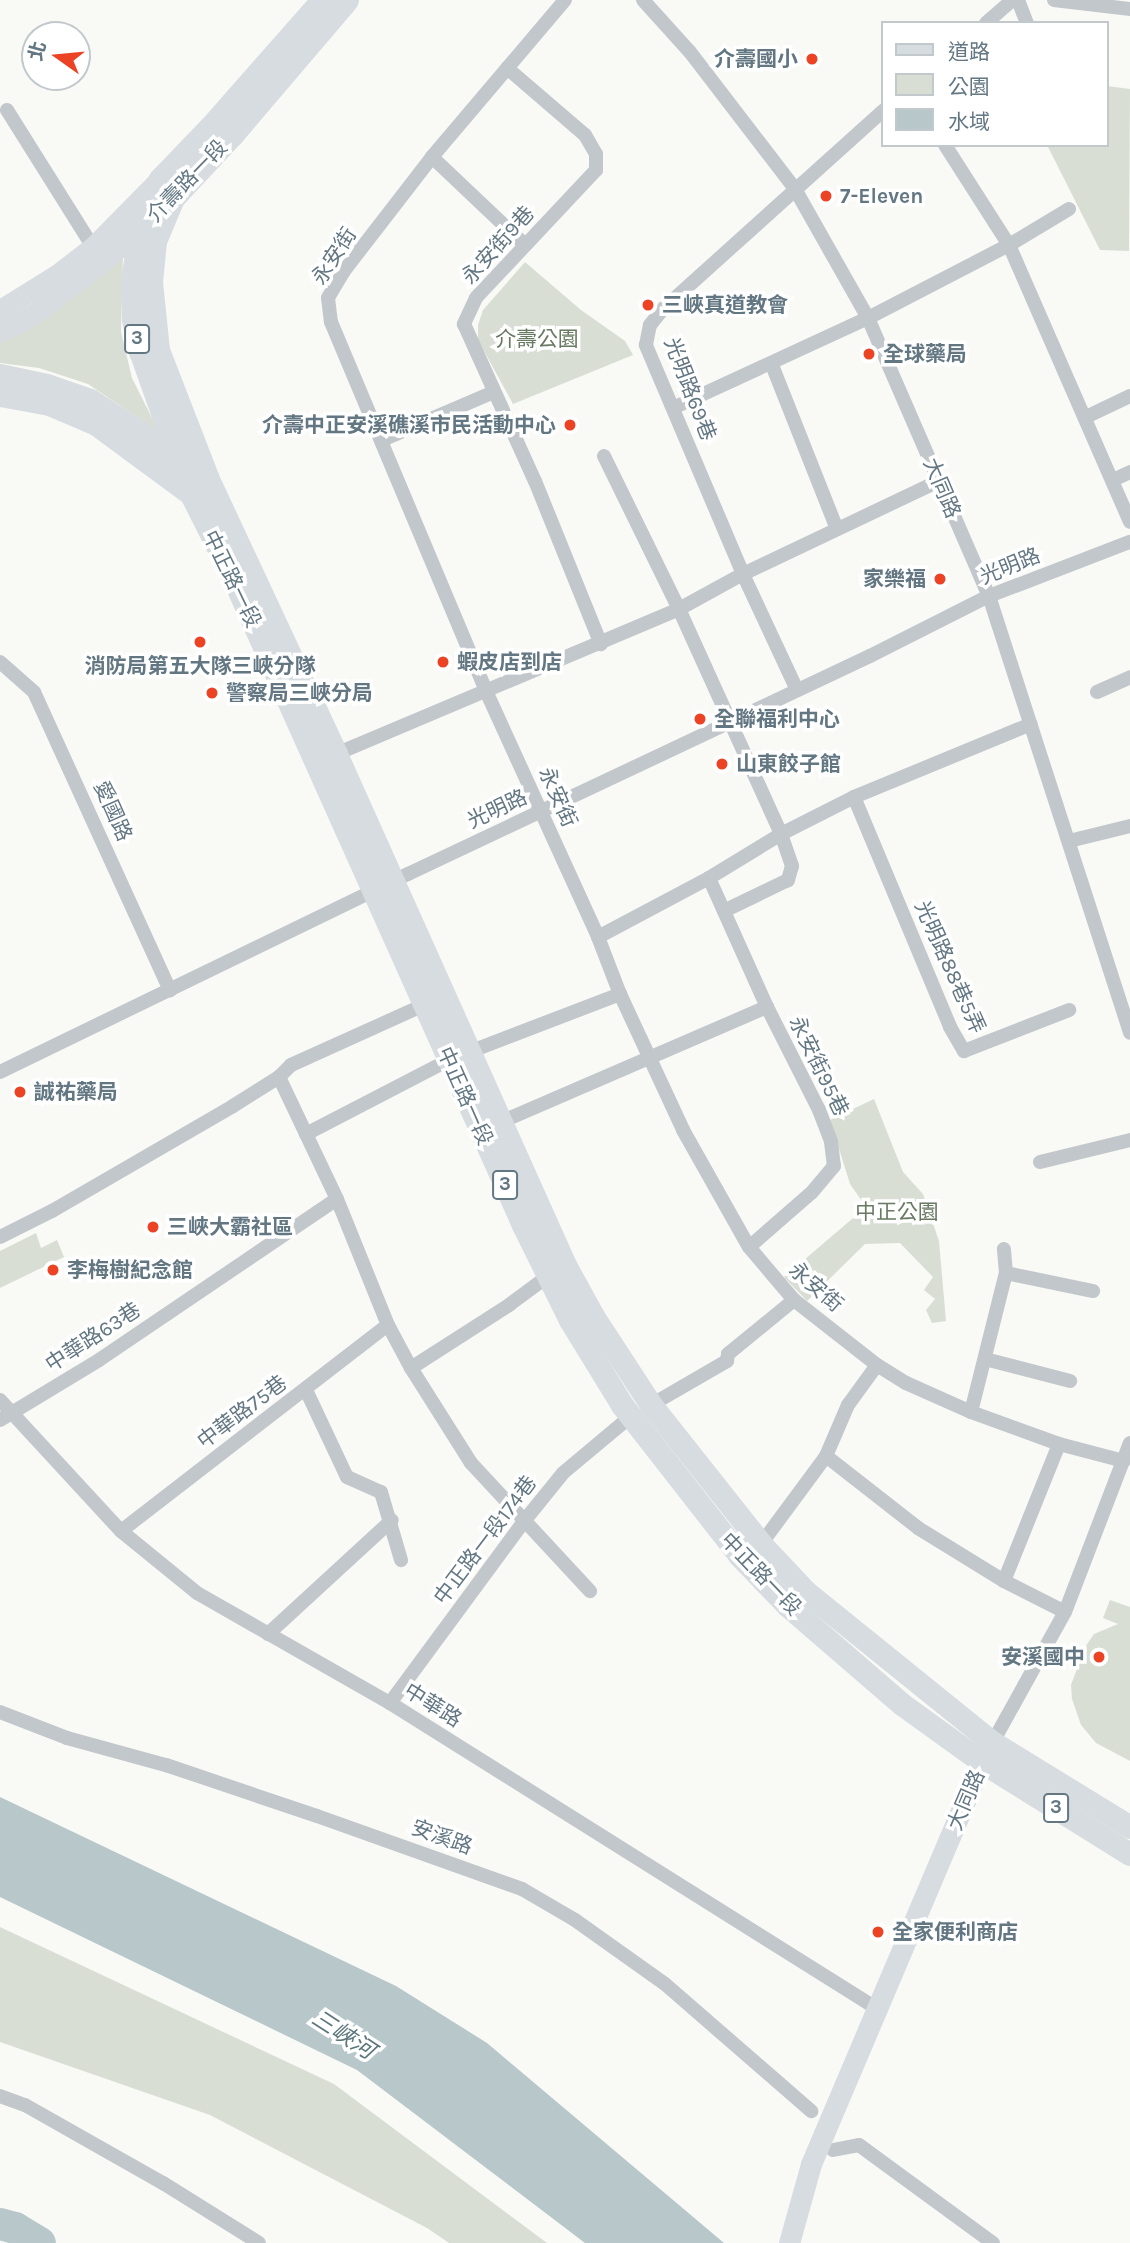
<!DOCTYPE html>
<meta charset="utf-8">
<style>
body{margin:0}
#map{position:relative;width:1130px;height:2243px;overflow:hidden;background:#f9f9f6;font-family:Karla,"Noto Sans TC",sans-serif}
div>[style]{position:absolute}
[style*='--x']{left:calc(var(--x)*1px);top:calc(var(--y)*1px);width:calc(var(--w)*1px);rotate:calc(var(--a)*1deg)}
.green>*{inset:0;background:#d9ded5}
.water>*{inset:0;background:#b7c7ca}
.river>*{height:32px;margin:-16px;padding:0 16px;transform-origin:16px;border-radius:16px;background:#b7c7ca}
.street>*{height:14px;margin:-7px;padding:0 7px;transform-origin:7px;border-radius:7px;background:#c2c7cb}
.secondary>*{height:21px;margin:-10.5px;padding:0 10.5px;transform-origin:10.5px;border-radius:10.5px;background:#d6dcdf}
.primary>*{height:23px;margin:-11.5px;padding:0 11.5px;transform-origin:11.5px;border-radius:11.5px;background:#d6dcdf}
.dots>*{width:19px;height:19px;translate:-50% -50%;box-sizing:border-box;border:4px solid #fff;border-radius:50%}
span{translate:-50% -50%;white-space:nowrap;text-align:center;line-height:1.15;-webkit-text-stroke:7px #fff;paint-order:stroke}
.shield-label span{padding:2px 5px;background:#fff;border:2px solid;border-radius:5px;-webkit-text-stroke-width:0}
.shield-label{font-size:19px;color:#637783;font-weight:700}
.poi-label{font-size:21px;color:#637783;font-weight:700}
.right{translate:-100% -50%;text-align:right}
.left{translate:0 -50%;text-align:left}
.street-label{font-size:21px;color:#637783}
.park-label{font-size:21px;color:#687a62}
.water-label{font-size:23px;color:#5e777d;font-style:italic}
.legend{position:absolute;left:881px;top:21px;width:228px;height:126px;box-sizing:border-box;background:#fff;border:2px solid #c1c9cd;margin:0;padding:9px 12px;list-style:none;font-size:21px;color:#637783}
.legend li{display:flex;align-items:center;gap:14px;height:35px}
.legend b{width:35px;border:2px solid #c1c9cd}
.north{position:absolute;left:21px;top:21px;width:70px;height:70px;box-sizing:border-box;background:#fff;border:2px solid #c1c9cd;border-radius:50%;rotate:285deg;font-size:19px;font-weight:700;line-height:28px;text-align:center;color:#637783}
.north::after{content:'';display:block;margin:auto;width:24px;height:32px;background:#eb4324;clip-path:polygon(50% 0,100% 100%,50% 72%,0 100%)}
</style>
<div id="map">
<div class="green">
<i style="clip-path:polygon(1107px 86px,1130px 89px,1129px 251px,1100px 250px,1047px 145px,1107px 145px)"></i>
<i style="clip-path:polygon(123px 255px,121px 332px,132px 378px,159px 432px,88px 384px,39px 368px,0 363px,0 342px)"></i>
<i style="clip-path:polygon(525px 262px,581px 310px,625px 341px,633px 355px,513px 404px,478px 340px,478px 325px,483px 310px)"></i>
<i style="clip-path:polygon(874px 1099px,903px 1172px,923px 1194px,939px 1241px,946px 1321px,932px 1323px,926px 1310px,935px 1299px,924px 1290px,933px 1277px,900px 1243px,865px 1244px,807px 1301px,784px 1277px,866px 1207px,850px 1184px,830px 1120px)"></i>
<i style="clip-path:polygon(36px 1233px,41px 1248px,57px 1240px,64px 1257px,0 1288px,0 1251px)"></i>
<i style="clip-path:polygon(1110px 1600px,1130px 1607px,1130px 1761px,1096px 1743px,1081px 1725px,1072px 1699px,1071px 1685px,1085px 1647px,1094px 1634px,1118px 1624px,1103px 1618px)"></i>
<i style="clip-path:polygon(0 1927px,334px 2084px,547px 2243px,449px 2243px,427px 2228px,210px 2115px,0 2042px)"></i>
</div>
<div class="water">
<i style="clip-path:polygon(0 1797px,396px 1986px,487px 2043px,724px 2243px,585px 2243px,357px 2070px,0 1897px)"></i>
</div>
<div class="river">
<i style="--x:0;--y:2224;--w:16;--a:15"></i>
<i style="--x:15;--y:2228;--w:29;--a:31"></i>
</div>
<div class="street">
<i style="--x:565;--y:0;--w:206;--a:130.3"></i>
<i style="--x:432;--y:157;--w:144;--a:127.7"></i>
<i style="--x:344;--y:271;--w:31;--a:121"></i>
<i style="--x:328;--y:298;--w:24;--a:83"></i>
<i style="--x:331;--y:322;--w:400;--a:67.2"></i>
<i style="--x:486;--y:691;--w:270;--a:65.5"></i>
<i style="--x:598;--y:937;--w:61;--a:68.9"></i>
<i style="--x:620;--y:994;--w:150;--a:65.1"></i>
<i style="--x:683;--y:1130;--w:134;--a:60.6"></i>
<i style="--x:749;--y:1247;--w:70;--a:49.7"></i>
<i style="--x:794;--y:1300;--w:105;--a:38.1"></i>
<i style="--x:877;--y:1365;--w:34;--a:32"></i>
<i style="--x:906;--y:1383;--w:71;--a:24"></i>
<i style="--x:971;--y:1412;--w:94;--a:20"></i>
<i style="--x:1059;--y:1444;--w:67;--a:14.7"></i>
<i style="--x:643;--y:0;--w:70;--a:47.9"></i>
<i style="--x:690;--y:52;--w:173;--a:52.5"></i>
<i style="--x:795;--y:189;--w:148;--a:60.5"></i>
<i style="--x:868;--y:318;--w:303;--a:66.5"></i>
<i style="--x:989;--y:596;--w:459;--a:72.1"></i>
<i style="--x:1018;--y:0;--w:25;--a:69"></i>
<i style="--x:1054;--y:0;--w:77;--a:6.8"></i>
<i style="--x:986;--y:23;--w:35;--a:-41"></i>
<i style="--x:507;--y:68;--w:103;--a:40.7"></i>
<i style="--x:585;--y:135;--w:22;--a:60"></i>
<i style="--x:596;--y:154;--w:16;--a:90"></i>
<i style="--x:596;--y:170;--w:175;--a:133.2"></i>
<i style="--x:476;--y:298;--w:29;--a:115"></i>
<i style="--x:464;--y:324;--w:172;--a:65.7"></i>
<i style="--x:535;--y:481;--w:176;--a:68"></i>
<i style="--x:7;--y:110;--w:162;--a:57.9"></i>
<i style="--x:945;--y:145;--w:119;--a:57.4"></i>
<i style="--x:1009;--y:245;--w:302;--a:66.4"></i>
<i style="--x:432;--y:157;--w:128;--a:43.4"></i>
<i style="--x:772;--y:365;--w:176;--a:68.4"></i>
<i style="--x:673;--y:408;--w:215;--a:-24.8"></i>
<i style="--x:868;--y:318;--w:159;--a:-27.4"></i>
<i style="--x:1009;--y:245;--w:70;--a:-31"></i>
<i style="--x:1086;--y:417;--w:49;--a:-25.5"></i>
<i style="--x:382;--y:440;--w:122;--a:-23.2"></i>
<i style="--x:604;--y:456;--w:170;--a:63.9"></i>
<i style="--x:679;--y:609;--w:247;--a:65.6"></i>
<i style="--x:781;--y:834;--w:34;--a:71"></i>
<i style="--x:792;--y:866;--w:15;--a:106"></i>
<i style="--x:788;--y:880;--w:71;--a:154.2"></i>
<i style="--x:1113;--y:480;--w:19;--a:-25"></i>
<i style="--x:0;--y:662;--w:45;--a:41.4"></i>
<i style="--x:34;--y:692;--w:328;--a:65.5"></i>
<i style="--x:797;--y:690;--w:128;--a:-115"></i>
<i style="--x:743;--y:574;--w:249;--a:-113"></i>
<i style="--x:646;--y:345;--w:20;--a:-79"></i>
<i style="--x:650;--y:325;--w:22;--a:-51"></i>
<i style="--x:664;--y:308;--w:295;--a:-42"></i>
<i style="--x:1097;--y:692;--w:36;--a:-24"></i>
<i style="--x:336;--y:754;--w:372;--a:-22.9"></i>
<i style="--x:679;--y:609;--w:73;--a:-28.7"></i>
<i style="--x:743;--y:574;--w:217;--a:-25.4"></i>
<i style="--x:854;--y:797;--w:249;--a:67.3"></i>
<i style="--x:950;--y:1027;--w:28;--a:60"></i>
<i style="--x:964;--y:1051;--w:113;--a:-21.3"></i>
<i style="--x:1069;--y:841;--w:63;--a:-13.8"></i>
<i style="--x:709;--y:878;--w:141;--a:65.8"></i>
<i style="--x:767;--y:1007;--w:115;--a:63.2"></i>
<i style="--x:819;--y:1110;--w:34;--a:69"></i>
<i style="--x:831;--y:1142;--w:24;--a:83"></i>
<i style="--x:834;--y:1166;--w:35;--a:130"></i>
<i style="--x:811;--y:1193;--w:82;--a:138.9"></i>
<i style="--x:598;--y:937;--w:126;--a:-28"></i>
<i style="--x:709;--y:878;--w:84;--a:-31.4"></i>
<i style="--x:781;--y:834;--w:82;--a:-26.9"></i>
<i style="--x:854;--y:797;--w:191;--a:-22.4"></i>
<i style="--x:469;--y:1052;--w:162;--a:-21"></i>
<i style="--x:0;--y:1072;--w:454;--a:-25.9"></i>
<i style="--x:408;--y:874;--w:511;--a:-25.26"></i>
<i style="--x:870;--y:656;--w:133;--a:-26.8"></i>
<i style="--x:989;--y:596;--w:151;--a:-21"></i>
<i style="--x:279;--y:1077;--w:135;--a:64.6"></i>
<i style="--x:337;--y:1199;--w:136;--a:68"></i>
<i style="--x:388;--y:1325;--w:49;--a:61.9"></i>
<i style="--x:411;--y:1368;--w:112;--a:57.7"></i>
<i style="--x:471;--y:1463;--w:175;--a:47.1"></i>
<i style="--x:501;--y:1122;--w:290;--a:-23.4"></i>
<i style="--x:306;--y:1134;--w:161;--a:-27.4"></i>
<i style="--x:1040;--y:1162;--w:93;--a:-13.7"></i>
<i style="--x:0;--y:1237;--w:58;--a:-26.6"></i>
<i style="--x:52;--y:1211;--w:209;--a:-30.1"></i>
<i style="--x:233;--y:1106;--w:54;--a:-32.2"></i>
<i style="--x:279;--y:1077;--w:17;--a:-45"></i>
<i style="--x:291;--y:1065;--w:146;--a:-24.3"></i>
<i style="--x:1006;--y:1273;--w:89;--a:11.7"></i>
<i style="--x:985;--y:1359;--w:88;--a:14.5"></i>
<i style="--x:411;--y:1368;--w:117;--a:-32.7"></i>
<i style="--x:509;--y:1305;--w:49;--a:-36.6"></i>
<i style="--x:306;--y:1390;--w:96;--a:64.8"></i>
<i style="--x:347;--y:1477;--w:37;--a:24"></i>
<i style="--x:381;--y:1492;--w:71;--a:73.6"></i>
<i style="--x:0;--y:1400;--w:178;--a:47.3"></i>
<i style="--x:121;--y:1531;--w:98;--a:39.2"></i>
<i style="--x:197;--y:1593;--w:222;--a:29.7"></i>
<i style="--x:390;--y:1703;--w:574;--a:32.11"></i>
<i style="--x:651;--y:1405;--w:88;--a:-30.1"></i>
<i style="--x:727;--y:1361;--w:7;--a:-82"></i>
<i style="--x:728;--y:1354;--w:85;--a:-39.3"></i>
<i style="--x:971;--y:1412;--w:143;--a:-75.9"></i>
<i style="--x:1006;--y:1273;--w:24;--a:-95"></i>
<i style="--x:0;--y:1420;--w:116;--a:-31.2"></i>
<i style="--x:99;--y:1360;--w:287;--a:-34.1"></i>
<i style="--x:826;--y:1456;--w:117;--a:38"></i>
<i style="--x:918;--y:1528;--w:101;--a:31.6"></i>
<i style="--x:1004;--y:1581;--w:68;--a:26.9"></i>
<i style="--x:121;--y:1531;--w:337;--a:-37.7"></i>
<i style="--x:761;--y:1544;--w:109;--a:-53.5"></i>
<i style="--x:826;--y:1456;--w:56;--a:-66.7"></i>
<i style="--x:848;--y:1405;--w:49;--a:-54.1"></i>
<i style="--x:1004;--y:1581;--w:148;--a:-68.1"></i>
<i style="--x:268;--y:1634;--w:168;--a:-42.6"></i>
<i style="--x:390;--y:1703;--w:227;--a:-53.6"></i>
<i style="--x:525;--y:1520;--w:60;--a:-51"></i>
<i style="--x:563;--y:1473;--w:87;--a:-39.9"></i>
<i style="--x:0;--y:1712;--w:72;--a:21.2"></i>
<i style="--x:67;--y:1738;--w:103;--a:15.3"></i>
<i style="--x:166;--y:1765;--w:159;--a:18.7"></i>
<i style="--x:317;--y:1816;--w:218;--a:19.6"></i>
<i style="--x:522;--y:1889;--w:61;--a:30.3"></i>
<i style="--x:575;--y:1920;--w:110;--a:35.4"></i>
<i style="--x:665;--y:1984;--w:194;--a:41"></i>
<i style="--x:989;--y:1749;--w:157;--a:-61"></i>
<i style="--x:1065;--y:1612;--w:181;--a:-69"></i>
<i style="--x:0;--y:2096;--w:27;--a:20"></i>
<i style="--x:25;--y:2105;--w:159;--a:29.5"></i>
<i style="--x:163;--y:2183;--w:113;--a:32"></i>
<i style="--x:833;--y:2150;--w:26;--a:-11"></i>
<i style="--x:859;--y:2145;--w:166;--a:36.2"></i>
</div>
<div class="secondary">
<i style="--x:0;--y:310;--w:68;--a:-31.8"></i>
<i style="--x:58;--y:274;--w:44;--a:-37.6"></i>
<i style="--x:93;--y:247;--w:93;--a:-45.4"></i>
<i style="--x:0;--y:332;--w:38;--a:-28"></i>
<i style="--x:34;--y:314;--w:87;--a:-37.5"></i>
<i style="--x:103;--y:261;--w:58;--a:-40.8"></i>
<i style="--x:789;--y:2243;--w:82;--a:-74.4"></i>
<i style="--x:811;--y:2164;--w:437;--a:-67"></i>
</div>
<div class="primary">
<i style="--x:322;--y:0;--w:171;--a:131.4"></i>
<i style="--x:209;--y:128;--w:71;--a:133.9"></i>
<i style="--x:160;--y:179;--w:56;--a:112"></i>
<i style="--x:139;--y:231;--w:52;--a:97.7"></i>
<i style="--x:132;--y:283;--w:36;--a:88"></i>
<i style="--x:133;--y:319;--w:33;--a:78"></i>
<i style="--x:140;--y:351;--w:152;--a:70.4"></i>
<i style="--x:191;--y:494;--w:96;--a:63.4"></i>
<i style="--x:234;--y:580;--w:707;--a:65.86"></i>
<i style="--x:523;--y:1225;--w:106;--a:63.7"></i>
<i style="--x:570;--y:1320;--w:100;--a:58.5"></i>
<i style="--x:622;--y:1405;--w:190;--a:52"></i>
<i style="--x:739;--y:1555;--w:69;--a:46.2"></i>
<i style="--x:787;--y:1605;--w:153;--a:40.8"></i>
<i style="--x:903;--y:1705;--w:97;--a:35.8"></i>
<i style="--x:982;--y:1762;--w:174;--a:31.9"></i>
<i style="--x:347;--y:0;--w:177;--a:130.4"></i>
<i style="--x:232;--y:135;--w:86;--a:133.1"></i>
<i style="--x:173;--y:198;--w:47;--a:112.7"></i>
<i style="--x:155;--y:241;--w:41;--a:95.6"></i>
<i style="--x:151;--y:282;--w:68;--a:84.1"></i>
<i style="--x:158;--y:350;--w:138;--a:68.8"></i>
<i style="--x:208;--y:479;--w:303;--a:65"></i>
<i style="--x:336;--y:754;--w:560;--a:65.86"></i>
<i style="--x:565;--y:1265;--w:58;--a:61.2"></i>
<i style="--x:593;--y:1316;--w:106;--a:56.9"></i>
<i style="--x:651;--y:1405;--w:177;--a:51.6"></i>
<i style="--x:761;--y:1544;--w:66;--a:46.8"></i>
<i style="--x:806;--y:1592;--w:239;--a:38.9"></i>
<i style="--x:992;--y:1742;--w:162;--a:31.6"></i>
<i style="--x:0;--y:375;--w:48;--a:12"></i>
<i style="--x:47;--y:385;--w:46;--a:19.2"></i>
<i style="--x:90;--y:400;--w:103;--a:32.8"></i>
<i style="--x:0;--y:395;--w:50;--a:10.4"></i>
<i style="--x:49;--y:404;--w:51;--a:23.1"></i>
<i style="--x:96;--y:424;--w:118;--a:36.4"></i>
</div>
<div class="dots">
<i style="left:812px;top:59px;background:#eb4324"></i>
<i style="left:826px;top:196px;background:#eb4324"></i>
<i style="left:648px;top:305px;background:#eb4324"></i>
<i style="left:869px;top:354px;background:#eb4324"></i>
<i style="left:570px;top:425px;background:#eb4324"></i>
<i style="left:940px;top:579px;background:#eb4324"></i>
<i style="left:200px;top:642px;background:#eb4324"></i>
<i style="left:443px;top:662px;background:#eb4324"></i>
<i style="left:212px;top:693px;background:#eb4324"></i>
<i style="left:700px;top:719px;background:#eb4324"></i>
<i style="left:722px;top:764px;background:#eb4324"></i>
<i style="left:20px;top:1092px;background:#eb4324"></i>
<i style="left:153px;top:1227px;background:#eb4324"></i>
<i style="left:53px;top:1270px;background:#eb4324"></i>
<i style="left:1099px;top:1657px;background:#eb4324"></i>
<i style="left:878px;top:1932px;background:#eb4324"></i>
</div>
<div class="shield-label">
<span style="left:137px;top:339px">3</span>
<span style="left:505px;top:1185px">3</span>
<span style="left:1056px;top:1808px">3</span>
</div>
<div class="poi-label">
<span class="right" style="left:798px;top:59px">介壽國小</span>
<span class="left" style="left:840px;top:196px">7-Eleven</span>
<span class="left" style="left:662px;top:305px">三峽真道教會</span>
<span class="left" style="left:883px;top:354px">全球藥局</span>
<span class="right" style="left:556px;top:425px">介壽中正安溪礁溪市民活動中心</span>
<span class="right" style="left:926px;top:579px">家樂福</span>
<span class="left" style="left:457px;top:662px">蝦皮店到店</span>
<span style="left:200px;top:666px">消防局第五大隊三峽分隊</span>
<span class="left" style="left:226px;top:693px">警察局三峽分局</span>
<span class="left" style="left:714px;top:719px">全聯福利中心</span>
<span class="left" style="left:736px;top:764px">山東餃子館</span>
<span class="left" style="left:34px;top:1092px">誠祐藥局</span>
<span class="left" style="left:167px;top:1227px">三峽大霸社區</span>
<span class="left" style="left:67px;top:1270px">李梅樹紀念館</span>
<span class="right" style="left:1085px;top:1657px">安溪國中</span>
<span class="left" style="left:892px;top:1932px">全家便利商店</span>
</div>
<div class="street-label">
<span style="left:187px;top:181px;rotate:-46deg">介壽路一段</span>
<span style="left:498px;top:245px;rotate:-48deg">永安街9巷</span>
<span style="left:334px;top:256px;rotate:-57deg">永安街</span>
<span style="left:690px;top:389px;rotate:69deg">光明路69巷</span>
<span style="left:942px;top:488px;rotate:67deg">大同路</span>
<span style="left:1010px;top:566px;rotate:-22deg">光明路</span>
<span style="left:232px;top:579px;rotate:64deg">中正路一段</span>
<span style="left:558px;top:797px;rotate:66deg">永安街</span>
<span style="left:497px;top:809px;rotate:-25deg">光明路</span>
<span style="left:113px;top:811px;rotate:66deg">愛國路</span>
<span style="left:950px;top:967px;rotate:66deg">光明路88巷5弄</span>
<span style="left:819px;top:1066px;rotate:64deg">永安街95巷</span>
<span style="left:465px;top:1096px;rotate:66deg">中正路一段</span>
<span style="left:816px;top:1287px;rotate:41deg">永安街</span>
<span style="left:93px;top:1337px;rotate:-33deg">中華路63巷</span>
<span style="left:242px;top:1412px;rotate:-37deg">中華路75巷</span>
<span style="left:485px;top:1540px;rotate:-53deg">中正路一段174巷</span>
<span style="left:761px;top:1574px;rotate:46deg">中正路一段</span>
<span style="left:433px;top:1705px;rotate:32deg">中華路</span>
<span style="left:966px;top:1800px;rotate:-67deg">大同路</span>
<span style="left:442px;top:1837px;rotate:20deg">安溪路</span>
</div>
<div class="park-label">
<span style="left:537px;top:339px">介壽公園</span>
<span style="left:897px;top:1212px">中正公園</span>
</div>
<div class="water-label">
<span style="left:343px;top:2035px;rotate:33deg">三峽河</span>
</div>
<ul class="legend">
<li><b style="height:9px;background:#d6dcdf"></b>道路</li>
<li><b style="height:19px;background:#d9ded5"></b>公園</li>
<li><b style="height:19px;background:#b7c7ca"></b>水域</li>
</ul>
<div class="north">北</div>
</div>
